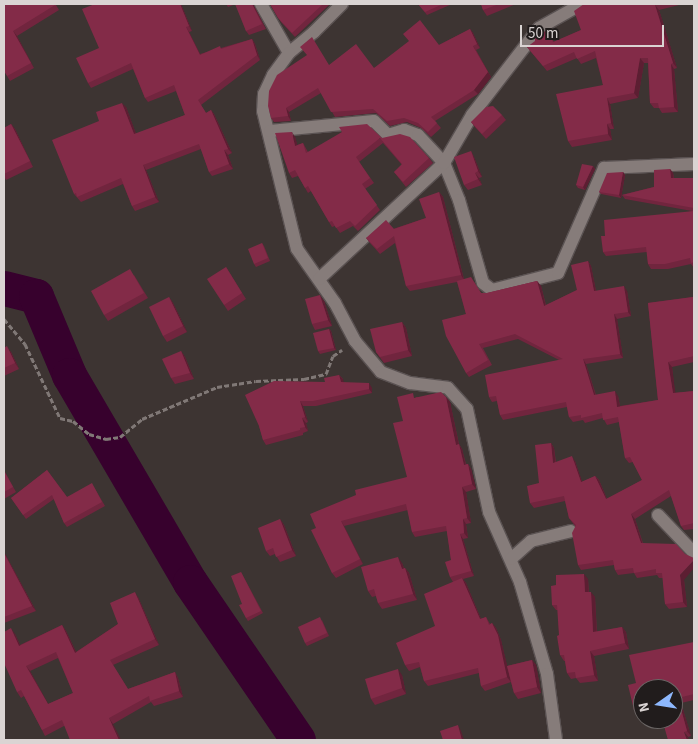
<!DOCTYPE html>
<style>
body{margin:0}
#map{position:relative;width:698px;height:744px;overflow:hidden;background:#3d3432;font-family:"Source Sans 3",sans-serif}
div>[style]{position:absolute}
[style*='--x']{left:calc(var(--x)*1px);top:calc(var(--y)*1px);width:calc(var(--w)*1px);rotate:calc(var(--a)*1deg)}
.river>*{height:35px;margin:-17.5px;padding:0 17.5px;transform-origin:17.5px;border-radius:17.5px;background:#37012d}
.path>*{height:3px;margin-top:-1.5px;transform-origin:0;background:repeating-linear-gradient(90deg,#807876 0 5px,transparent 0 7.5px)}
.roads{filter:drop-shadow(1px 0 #5a5252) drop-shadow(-1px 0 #5a5252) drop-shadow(0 1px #5a5252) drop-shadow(0 -1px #5a5252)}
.street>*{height:12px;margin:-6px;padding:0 6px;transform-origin:6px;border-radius:6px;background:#867c7a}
.wall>*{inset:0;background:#71253e}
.shaded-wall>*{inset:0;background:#5c1e32}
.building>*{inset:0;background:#832b48}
span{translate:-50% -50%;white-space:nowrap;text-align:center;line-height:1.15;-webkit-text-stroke:5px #211c1c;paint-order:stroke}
.frame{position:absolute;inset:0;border:5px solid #dad4d3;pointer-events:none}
.north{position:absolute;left:633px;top:679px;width:50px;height:50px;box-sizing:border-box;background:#211c1c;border:1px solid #6b6665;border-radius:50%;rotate:257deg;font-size:14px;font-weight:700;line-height:20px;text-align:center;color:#dad4d3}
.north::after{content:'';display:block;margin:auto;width:18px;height:22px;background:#8eb8fd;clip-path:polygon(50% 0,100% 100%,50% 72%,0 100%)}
.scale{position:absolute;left:520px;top:25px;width:144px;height:22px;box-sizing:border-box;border:2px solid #dad4d3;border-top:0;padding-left:6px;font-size:15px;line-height:18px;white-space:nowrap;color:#dad4d3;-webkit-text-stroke:4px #211c1c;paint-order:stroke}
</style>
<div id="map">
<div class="river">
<i style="--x:4;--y:288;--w:33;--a:14"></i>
<i style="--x:36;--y:296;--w:86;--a:67.3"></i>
<i style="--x:69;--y:375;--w:240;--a:59.7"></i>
<i style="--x:190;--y:582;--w:191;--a:55.6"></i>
</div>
<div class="path">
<i style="--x:4;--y:319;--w:33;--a:50"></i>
<i style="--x:25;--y:344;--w:82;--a:64.7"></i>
<i style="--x:60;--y:418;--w:13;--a:13"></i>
<i style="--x:73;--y:421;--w:21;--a:39"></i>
<i style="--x:89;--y:434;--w:18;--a:16"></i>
<i style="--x:106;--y:439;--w:14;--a:-8"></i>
<i style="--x:120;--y:437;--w:28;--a:-39"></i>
<i style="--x:142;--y:419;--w:82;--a:-23.1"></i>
<i style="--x:217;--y:387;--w:39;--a:-9"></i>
<i style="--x:256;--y:381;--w:48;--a:-2.4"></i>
<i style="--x:304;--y:379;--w:23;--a:-13"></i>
<i style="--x:326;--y:374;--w:19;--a:-69"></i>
<i style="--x:333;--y:356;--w:11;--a:-34"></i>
</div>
<div class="roads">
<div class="street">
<i style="--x:261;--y:4;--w:56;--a:60.3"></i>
<i style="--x:342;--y:4;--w:40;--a:135"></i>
<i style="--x:314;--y:32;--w:33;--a:140"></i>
<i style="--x:289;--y:53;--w:27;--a:126"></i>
<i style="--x:273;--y:75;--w:21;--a:115"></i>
<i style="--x:264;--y:94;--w:17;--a:93"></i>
<i style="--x:263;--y:111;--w:142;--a:76.2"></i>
<i style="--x:297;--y:249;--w:66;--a:54.9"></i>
<i style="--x:335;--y:303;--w:43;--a:62.2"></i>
<i style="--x:355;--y:341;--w:40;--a:50"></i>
<i style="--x:381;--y:372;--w:31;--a:21"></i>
<i style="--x:410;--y:383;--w:38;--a:7"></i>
<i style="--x:448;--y:388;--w:28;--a:48"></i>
<i style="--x:467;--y:409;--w:105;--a:77.9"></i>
<i style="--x:489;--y:512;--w:77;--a:66.1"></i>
<i style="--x:520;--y:582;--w:96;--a:73.6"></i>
<i style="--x:547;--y:674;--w:67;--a:82.2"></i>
<i style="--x:270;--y:131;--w:104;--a:-5.5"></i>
<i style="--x:374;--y:121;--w:20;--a:45"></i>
<i style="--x:388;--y:135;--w:17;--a:-17"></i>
<i style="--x:404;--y:130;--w:15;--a:20"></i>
<i style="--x:418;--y:135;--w:38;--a:47"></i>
<i style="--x:444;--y:163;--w:40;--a:68"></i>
<i style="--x:459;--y:200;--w:86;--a:73.9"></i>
<i style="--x:483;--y:283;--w:11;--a:38"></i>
<i style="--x:492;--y:290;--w:68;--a:-14.4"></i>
<i style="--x:558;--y:273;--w:115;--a:-66.3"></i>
<i style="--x:604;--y:168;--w:90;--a:-2.5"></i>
<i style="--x:319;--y:279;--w:171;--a:-42.9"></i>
<i style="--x:444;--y:163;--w:56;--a:-59.7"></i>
<i style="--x:472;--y:115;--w:110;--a:-52.4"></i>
<i style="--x:539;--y:28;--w:49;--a:-29.2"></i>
<i style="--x:658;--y:515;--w:52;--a:46.5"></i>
<i style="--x:511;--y:559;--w:27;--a:-42"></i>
<i style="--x:531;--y:541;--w:41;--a:-14"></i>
</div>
</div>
<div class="wall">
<i style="clip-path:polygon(4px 4px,59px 4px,56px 5px,59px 10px,17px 36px,34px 68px,10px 81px,7px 76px)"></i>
<i style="clip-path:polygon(181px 4px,192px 31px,189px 32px,200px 54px,252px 39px,255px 44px,260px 60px,201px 105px,206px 113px,211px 110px,214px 114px,232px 153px,228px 155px,233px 169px,212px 176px,209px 172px,201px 149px,146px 170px,159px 202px,135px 211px,132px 206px,123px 184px,81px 202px,74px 194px,99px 121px,126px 107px,136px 134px,185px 115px,176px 91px,148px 102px,145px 98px,133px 69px,91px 88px,88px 83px,99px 48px)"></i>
<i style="clip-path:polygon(226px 4px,253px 4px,266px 29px,249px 35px,246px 31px,236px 4px,228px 7px)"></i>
<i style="clip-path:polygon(270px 4px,329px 4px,329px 5px,295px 37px,281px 22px)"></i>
<i style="clip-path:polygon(418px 4px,452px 4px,427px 15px)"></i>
<i style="clip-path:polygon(481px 4px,516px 4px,487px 16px,483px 10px)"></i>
<i style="clip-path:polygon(584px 4px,683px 4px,659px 10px,677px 68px,674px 69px,678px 112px,662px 113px,659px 108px,654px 108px,650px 103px,648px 63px,644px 63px,638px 98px,610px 104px,614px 129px,610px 129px,612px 140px,572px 147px,568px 141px,603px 85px,596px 58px,581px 64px,577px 58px,547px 71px,527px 47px,551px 36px,554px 42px,581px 30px)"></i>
<i style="clip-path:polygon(470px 29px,473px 33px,480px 48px,476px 50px,491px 77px,478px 94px,435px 121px,441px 128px,431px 137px,421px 128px,407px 122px,390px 126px,376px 113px,335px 117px,321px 93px,289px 112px,291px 121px,274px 122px,271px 118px,330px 65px,374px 68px,439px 45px)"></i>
<i style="clip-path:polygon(502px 115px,506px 120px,486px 139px,475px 127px,471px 122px)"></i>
<i style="clip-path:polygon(11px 124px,15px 129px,33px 167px,6px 180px,4px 176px,4px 128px)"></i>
<i style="clip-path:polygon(295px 137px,297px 145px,303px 143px,308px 152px,382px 138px,429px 158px,433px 163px,406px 187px,394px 172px,402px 165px,383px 143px,359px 162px,374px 183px,365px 189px,380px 210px,358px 231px,353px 226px,340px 233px,335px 226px,332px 227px,329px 222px,311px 191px,308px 193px,298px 176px,292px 178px,289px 173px)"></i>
<i style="clip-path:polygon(471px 151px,474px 157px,482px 177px,479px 178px,482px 185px,468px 190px,464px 185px)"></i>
<i style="clip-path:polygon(593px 166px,595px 169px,585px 190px,578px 188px,576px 185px)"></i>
<i style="clip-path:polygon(670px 169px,673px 173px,674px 178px,694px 178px,694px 268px,691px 264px,668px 269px,651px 269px,648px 264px,647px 252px,606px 256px,603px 252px,605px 236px,692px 211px,625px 199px,622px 195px,654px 187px)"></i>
<i style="clip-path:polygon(623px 172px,625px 175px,621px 198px,601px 194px,599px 192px)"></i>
<i style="clip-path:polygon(439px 192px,443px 197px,464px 279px,474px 282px,481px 293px,487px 293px,537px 281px,541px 286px,546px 305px,577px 290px,588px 261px,591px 266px,596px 291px,627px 291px,631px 316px,617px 319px,623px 358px,586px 364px,596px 395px,618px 396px,620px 406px,658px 400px,648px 303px,693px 297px,694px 294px,694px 362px,672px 367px,675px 393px,694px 391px,694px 529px,684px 530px,681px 526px,671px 496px,635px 519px,643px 543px,684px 580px,687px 607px,669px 609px,665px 604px,663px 578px,659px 578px,657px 575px,637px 578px,634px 573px,618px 575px,615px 570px,614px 565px,581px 570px,578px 565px,575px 526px,569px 518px,565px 501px,534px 508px,530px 503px,539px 483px,551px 443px,554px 448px,556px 462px,575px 461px,582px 482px,595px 476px,599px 480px,607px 499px,642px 480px,633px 462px,629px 463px,625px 458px,619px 422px,607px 425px,603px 418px,585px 423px,583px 420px,573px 422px,569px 417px,567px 407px,503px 420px,500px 415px,497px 401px,492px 402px,489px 397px,559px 360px,518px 339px,483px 348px,492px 365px,469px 377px,466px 373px,466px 314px,457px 282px,410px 291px,406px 286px,395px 243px,380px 254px,370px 243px,366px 238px,426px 218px)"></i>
<i style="clip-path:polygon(262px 243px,264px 246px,270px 261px,256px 267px,254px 264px)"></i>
<i style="clip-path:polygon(226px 267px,246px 299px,228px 311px,224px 305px)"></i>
<i style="clip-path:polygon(134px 275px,148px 298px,108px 321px,104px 315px)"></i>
<i style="clip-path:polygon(169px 297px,173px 303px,187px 332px,167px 342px,163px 336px)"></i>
<i style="clip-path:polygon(324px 301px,332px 326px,315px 330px,312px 324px)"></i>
<i style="clip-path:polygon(402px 322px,406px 328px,412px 356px,384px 363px,376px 352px)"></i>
<i style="clip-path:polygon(329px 329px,331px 331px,336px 350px,320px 354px,318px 351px)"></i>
<i style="clip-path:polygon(4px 348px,11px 352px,19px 369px,4px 376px)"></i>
<i style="clip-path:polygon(181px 351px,185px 357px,194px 379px,175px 384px,171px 378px)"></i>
<i style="clip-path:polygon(339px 375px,343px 379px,343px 383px,372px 388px,372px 393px,316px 406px,303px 406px,308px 422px,306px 423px,308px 431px,303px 433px,303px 435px,266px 445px,263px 440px,259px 426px,325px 382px)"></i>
<i style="clip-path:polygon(416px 397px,446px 397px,450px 402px,459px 444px,462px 449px,466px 464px,468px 464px,471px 469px,476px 489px,466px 492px,471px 523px,466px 524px,468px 538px,463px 539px,474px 576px,463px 579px,466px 583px,481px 619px,486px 617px,490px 624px,492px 623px,496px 628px,501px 640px,507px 666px,532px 660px,536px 665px,541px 693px,518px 699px,514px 693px,511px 682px,485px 691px,481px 686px,479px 673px,428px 686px,424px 681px,420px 667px,409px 671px,405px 665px,435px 626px,453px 582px,450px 577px,451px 560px,447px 531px,415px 537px,412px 532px,408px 510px,344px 526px,363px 564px,336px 578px,332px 573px,316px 528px,407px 477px,403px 421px)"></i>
<i style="clip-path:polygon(4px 470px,16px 492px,4px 499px)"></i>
<i style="clip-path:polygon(47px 470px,67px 497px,94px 487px,105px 506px,67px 527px,64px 523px,54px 499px,26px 519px,11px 498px)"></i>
<i style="clip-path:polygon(280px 519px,284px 525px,296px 556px,280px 562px,275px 554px,270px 556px,266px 551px)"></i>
<i style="clip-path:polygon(4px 552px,36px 611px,4px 623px)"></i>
<i style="clip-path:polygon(402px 563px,404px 568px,405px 568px,409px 573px,417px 600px,382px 609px,378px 603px,376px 596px,372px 597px,368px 591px)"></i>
<i style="clip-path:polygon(241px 572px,263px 613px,248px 621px,246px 618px,242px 604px)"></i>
<i style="clip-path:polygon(588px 579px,589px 592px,595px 597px,597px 632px,622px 627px,626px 632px,629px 649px,594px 656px,598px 681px,580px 683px,576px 678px,571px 679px,567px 673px,565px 661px,564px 661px,560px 655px,558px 610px,556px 610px,552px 605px,556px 585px)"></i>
<i style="clip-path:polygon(evenodd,138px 597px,159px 645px,113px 665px,128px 689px,175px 672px,178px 678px,183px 697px,154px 706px,151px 702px,113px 724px,64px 726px,45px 736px,42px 730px,24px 696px,21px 698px,17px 692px,15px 634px,20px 645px,62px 625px,66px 631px,76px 652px,118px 624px,138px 597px,58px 658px,73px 693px,48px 704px,30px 671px,58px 658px)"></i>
<i style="clip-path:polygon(322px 620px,329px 636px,307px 646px,305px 643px)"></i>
<i style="clip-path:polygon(694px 642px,694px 700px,681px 703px,691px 736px,688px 737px,673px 719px,643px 689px,643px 715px,638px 716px,634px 710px,636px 683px)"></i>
<i style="clip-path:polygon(402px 675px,406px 694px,375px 705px,371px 699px)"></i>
</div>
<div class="shaded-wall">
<i style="clip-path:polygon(180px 4px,181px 4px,192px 31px,189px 26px)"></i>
<i style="clip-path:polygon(252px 4px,253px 4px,266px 29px)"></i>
<i style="clip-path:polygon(655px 5px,659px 10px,677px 68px,673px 63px)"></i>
<i style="clip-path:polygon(186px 27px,189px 32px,203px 60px,200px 55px)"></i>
<i style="clip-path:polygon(470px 29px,473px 33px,480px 48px,477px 44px)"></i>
<i style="clip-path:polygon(13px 31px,17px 36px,34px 68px,31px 63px)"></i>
<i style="clip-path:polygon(252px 39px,255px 44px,260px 60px,257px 55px)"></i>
<i style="clip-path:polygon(473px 46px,491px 77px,478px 94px,474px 90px)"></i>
<i style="clip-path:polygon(640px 58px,644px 63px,638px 98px,634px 93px)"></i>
<i style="clip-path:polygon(671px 64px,674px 69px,678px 112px,674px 107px)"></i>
<i style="clip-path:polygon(607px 98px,610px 104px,614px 129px,611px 123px)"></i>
<i style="clip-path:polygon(122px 103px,126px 107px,138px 139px,134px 134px)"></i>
<i style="clip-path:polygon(286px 108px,289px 112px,291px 121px,288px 116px)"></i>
<i style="clip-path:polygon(211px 110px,214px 114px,232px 153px,228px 149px)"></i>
<i style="clip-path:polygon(11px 124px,15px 129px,33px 167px,30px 161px)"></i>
<i style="clip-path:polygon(607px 124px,610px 129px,612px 140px,608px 134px)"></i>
<i style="clip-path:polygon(292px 132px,295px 137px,299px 151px,295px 146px)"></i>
<i style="clip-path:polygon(224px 150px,228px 155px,233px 169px,229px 164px)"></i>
<i style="clip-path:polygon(471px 151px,474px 157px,482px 177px,478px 171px)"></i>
<i style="clip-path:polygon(143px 165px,146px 170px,159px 202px,155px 197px)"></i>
<i style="clip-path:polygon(593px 166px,595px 169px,585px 190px,583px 187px)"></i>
<i style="clip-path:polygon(670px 169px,673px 173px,674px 182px,671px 178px)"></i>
<i style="clip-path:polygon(623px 172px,625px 175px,621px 198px,619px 195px)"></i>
<i style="clip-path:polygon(475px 173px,479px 178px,482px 185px,478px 179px)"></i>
<i style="clip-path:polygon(439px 192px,443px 197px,464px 280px,461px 275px)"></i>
<i style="clip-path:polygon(588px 261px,591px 266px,597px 296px,594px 291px)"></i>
<i style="clip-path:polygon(537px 281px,541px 286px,547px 311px,544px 306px)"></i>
<i style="clip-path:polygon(624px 286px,627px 291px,631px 316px,628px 312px)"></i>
<i style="clip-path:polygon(320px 295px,324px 301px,332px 326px,328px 320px)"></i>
<i style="clip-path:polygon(169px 297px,173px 303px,187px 332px,183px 326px)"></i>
<i style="clip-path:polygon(614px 314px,617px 319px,623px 358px,620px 354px)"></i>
<i style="clip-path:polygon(402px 322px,406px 328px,412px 356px,408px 350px)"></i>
<i style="clip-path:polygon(329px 329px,331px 331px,336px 350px,334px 348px)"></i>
<i style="clip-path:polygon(7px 346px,11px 352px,19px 369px,15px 363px)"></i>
<i style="clip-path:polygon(181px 351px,185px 357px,194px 379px,190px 373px)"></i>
<i style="clip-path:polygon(583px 359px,586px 364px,597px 400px,594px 395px)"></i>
<i style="clip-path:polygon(668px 362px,672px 367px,676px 398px,673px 393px)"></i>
<i style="clip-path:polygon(339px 375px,343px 379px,345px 387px,341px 382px)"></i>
<i style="clip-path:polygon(369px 383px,372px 388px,372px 393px,369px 389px)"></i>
<i style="clip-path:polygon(615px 391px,618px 396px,621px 411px,617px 407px)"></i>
<i style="clip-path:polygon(446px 397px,450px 402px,460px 450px,456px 445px)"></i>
<i style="clip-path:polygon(300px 401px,303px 406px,308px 422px,305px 417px)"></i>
<i style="clip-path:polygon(302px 418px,306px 423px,308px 431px,305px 427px)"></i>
<i style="clip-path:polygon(551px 443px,554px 448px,556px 468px,553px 463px)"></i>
<i style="clip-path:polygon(459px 444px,462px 449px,467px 470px,464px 465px)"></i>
<i style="clip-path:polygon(572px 456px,575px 461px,584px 487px,581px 482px)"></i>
<i style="clip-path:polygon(468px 464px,471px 469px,476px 489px,472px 484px)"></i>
<i style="clip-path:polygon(595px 476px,599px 480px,609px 504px,606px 499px)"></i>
<i style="clip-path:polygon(462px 487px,466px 492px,471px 523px,467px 518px)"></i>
<i style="clip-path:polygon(631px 514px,635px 519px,644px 548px,641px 543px)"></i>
<i style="clip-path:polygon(280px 519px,284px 525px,296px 556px,292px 550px)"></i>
<i style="clip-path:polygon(463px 519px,466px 524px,468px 538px,464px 533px)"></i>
<i style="clip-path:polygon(341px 521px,344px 526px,363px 564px,360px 559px)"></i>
<i style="clip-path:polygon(460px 534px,463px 539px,474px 576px,471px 571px)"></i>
<i style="clip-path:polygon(4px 552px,36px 611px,32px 606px,4px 553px)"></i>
<i style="clip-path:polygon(398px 557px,402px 563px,406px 574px,402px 569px)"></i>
<i style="clip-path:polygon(694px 560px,694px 568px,684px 580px,687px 607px,683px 602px,680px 575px)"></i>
<i style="clip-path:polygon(405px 568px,409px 573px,417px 600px,413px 594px)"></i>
<i style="clip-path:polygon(584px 574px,588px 579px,589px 598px,585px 592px)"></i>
<i style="clip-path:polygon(462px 578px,466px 583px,483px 624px,480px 619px)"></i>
<i style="clip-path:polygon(135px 592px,138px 597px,159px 645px,155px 639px)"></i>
<i style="clip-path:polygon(591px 592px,595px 597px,597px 638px,593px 632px)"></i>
<i style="clip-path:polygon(492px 623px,496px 628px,501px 640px,511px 682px,507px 677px)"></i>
<i style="clip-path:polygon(62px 625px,66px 631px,79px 658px,75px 653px)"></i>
<i style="clip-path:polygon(622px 627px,626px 632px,629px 649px,625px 643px)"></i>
<i style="clip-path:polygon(11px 628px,15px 634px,23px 651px,19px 646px)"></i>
<i style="clip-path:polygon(590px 651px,594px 656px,598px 681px,594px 675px)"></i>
<i style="clip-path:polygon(532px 660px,536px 665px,541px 693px,537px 687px)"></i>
<i style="clip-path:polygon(26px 666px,30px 671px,51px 709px,48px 704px)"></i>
<i style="clip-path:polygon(398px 669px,402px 675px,406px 694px,402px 688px)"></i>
<i style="clip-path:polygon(175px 672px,178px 678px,183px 697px,179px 691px)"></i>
<i style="clip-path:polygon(678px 698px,681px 703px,691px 736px,687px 731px)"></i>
<i style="clip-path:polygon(109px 718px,113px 724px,121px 740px,119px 740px)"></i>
<i style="clip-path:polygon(458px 725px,461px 731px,464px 740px,462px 740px)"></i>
<i style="clip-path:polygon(684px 732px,688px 737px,689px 740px,687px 740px)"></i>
</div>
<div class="building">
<i style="clip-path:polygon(4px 4px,55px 4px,55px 5px,13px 31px,31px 63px,7px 76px,4px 71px)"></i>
<i style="clip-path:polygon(95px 4px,180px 4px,189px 26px,186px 27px,200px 55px,220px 46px,221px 49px,252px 39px,257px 55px,198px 100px,206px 113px,211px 110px,228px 149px,224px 150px,229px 164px,209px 172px,199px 144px,143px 165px,155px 197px,132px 206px,121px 178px,77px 197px,76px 193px,74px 194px,52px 140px,99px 121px,96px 112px,122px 103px,134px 134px,185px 115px,174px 85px,145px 98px,131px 63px,88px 83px,76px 58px,99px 48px,82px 9px)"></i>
<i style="clip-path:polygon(235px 4px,252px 4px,262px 24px,246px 31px)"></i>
<i style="clip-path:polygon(270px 4px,323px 4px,292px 33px,278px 18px)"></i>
<i style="clip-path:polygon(418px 4px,443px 4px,425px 12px)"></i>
<i style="clip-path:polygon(481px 4px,499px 4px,483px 10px)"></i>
<i style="clip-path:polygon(584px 4px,659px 4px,655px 5px,673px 63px,671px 64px,674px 107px,659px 108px,658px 103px,650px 103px,648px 58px,640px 58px,634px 93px,607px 98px,611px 123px,607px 124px,608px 134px,568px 141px,556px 94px,603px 85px,595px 51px,577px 59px,574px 52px,543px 66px,527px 47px,535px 41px,535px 36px,548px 30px,553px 42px,581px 30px,574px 11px)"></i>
<i style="clip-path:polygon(420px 20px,439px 45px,470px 29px,477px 44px,473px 46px,488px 72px,474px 90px,431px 117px,437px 123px,428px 132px,418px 123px,404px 118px,387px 121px,373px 109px,331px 112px,318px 88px,286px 108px,288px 116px,271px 118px,268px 106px,269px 91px,277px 75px,307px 55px,300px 47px,312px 37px,329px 65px,356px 44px,374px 68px,409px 41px,403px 34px)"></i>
<i style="clip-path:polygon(493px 106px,502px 115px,482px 134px,471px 122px,486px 107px)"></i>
<i style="clip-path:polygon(11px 124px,30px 161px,4px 174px,4px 128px)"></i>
<i style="clip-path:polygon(367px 124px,382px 138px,400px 134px,410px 137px,429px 158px,403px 182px,394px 172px,402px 164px,380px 138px,356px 157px,370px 178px,362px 184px,377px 205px,355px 226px,350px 221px,336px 228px,332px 221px,329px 222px,308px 186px,305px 188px,295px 170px,289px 173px,275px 133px,292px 132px,295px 146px,303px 143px,306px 153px,342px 132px,339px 127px)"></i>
<i style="clip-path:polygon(471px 151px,478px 171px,475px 173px,478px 179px,464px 185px,454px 157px)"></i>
<i style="clip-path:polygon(582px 164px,593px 166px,583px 187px,576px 185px)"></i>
<i style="clip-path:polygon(670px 169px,671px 178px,694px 178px,694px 208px,622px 195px,654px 187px,654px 170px)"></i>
<i style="clip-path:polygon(623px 172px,619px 195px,599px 192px,607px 173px)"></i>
<i style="clip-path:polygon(439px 192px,461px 275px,406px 286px,394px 236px,377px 249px,366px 238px,386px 220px,394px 229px,426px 218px,419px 199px)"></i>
<i style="clip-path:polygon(694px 211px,694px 262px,691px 263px,690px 258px,665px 264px,648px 264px,646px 247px,603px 252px,601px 236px,605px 236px,604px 220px)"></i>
<i style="clip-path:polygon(262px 243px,268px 258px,254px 264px,248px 249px)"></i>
<i style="clip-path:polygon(588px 261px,594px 291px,624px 286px,628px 312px,614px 314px,620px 354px,583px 359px,594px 395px,615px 391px,617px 407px,658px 400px,648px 303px,693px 297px,693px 294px,694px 294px,694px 356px,668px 362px,673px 393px,694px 391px,694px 523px,681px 526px,669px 490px,631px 514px,641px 543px,676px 544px,685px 554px,694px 558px,694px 560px,680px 575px,683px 602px,665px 604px,662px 573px,656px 573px,656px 569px,634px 573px,633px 568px,615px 570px,613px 560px,578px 565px,572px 533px,576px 525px,569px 518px,564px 496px,530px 503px,527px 486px,539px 483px,535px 445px,551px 443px,553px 463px,572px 456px,581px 482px,595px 476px,606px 499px,642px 480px,630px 457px,625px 458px,618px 417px,603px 420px,602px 413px,581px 418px,581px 415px,569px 417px,566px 402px,500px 415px,496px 396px,489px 397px,485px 375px,563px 359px,515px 334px,479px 344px,488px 360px,466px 373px,446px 336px,442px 320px,466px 314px,457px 281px,471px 277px,481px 293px,487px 293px,537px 281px,544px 306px,577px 290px,571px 265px)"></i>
<i style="clip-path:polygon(226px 267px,242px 293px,224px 305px,207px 279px)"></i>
<i style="clip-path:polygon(130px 269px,144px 293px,104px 315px,91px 291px)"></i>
<i style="clip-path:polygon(320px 295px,328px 320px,312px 324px,305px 299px)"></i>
<i style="clip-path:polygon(169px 297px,183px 326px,163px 336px,149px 307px)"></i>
<i style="clip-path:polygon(402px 322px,408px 350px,380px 357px,376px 352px,370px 329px)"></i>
<i style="clip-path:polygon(329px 329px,334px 348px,318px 351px,313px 333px)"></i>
<i style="clip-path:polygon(7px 346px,15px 363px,4px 368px,4px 348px)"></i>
<i style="clip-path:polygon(181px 351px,190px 373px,171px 378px,162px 359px)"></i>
<i style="clip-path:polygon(339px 375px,341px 382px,369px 383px,369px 389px,313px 401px,300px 401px,305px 417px,302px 418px,305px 427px,300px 428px,300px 430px,263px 440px,259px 426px,245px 395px,274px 381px,325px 382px,324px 378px)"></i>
<i style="clip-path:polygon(441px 392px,446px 397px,456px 445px,459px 444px,464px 465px,468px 464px,472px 484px,462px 487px,467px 518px,463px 519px,464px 533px,460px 534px,471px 571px,450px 577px,445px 562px,451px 560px,446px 526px,412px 532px,406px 504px,341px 521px,360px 559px,332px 573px,311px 530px,316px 528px,310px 514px,356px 495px,355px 490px,407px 477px,393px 423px,403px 421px,397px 397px,413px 393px,414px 398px)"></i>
<i style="clip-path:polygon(47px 470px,67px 497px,92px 483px,102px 502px,64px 523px,52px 495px,23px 515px,11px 498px)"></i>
<i style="clip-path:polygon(4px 471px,13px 487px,4px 492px)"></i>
<i style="clip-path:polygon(280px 519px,292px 550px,276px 557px,273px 548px,266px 551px,258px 528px)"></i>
<i style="clip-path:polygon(4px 553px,32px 606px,4px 617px)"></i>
<i style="clip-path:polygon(398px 557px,402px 569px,405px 568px,413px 594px,378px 603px,374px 589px,368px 591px,361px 567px)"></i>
<i style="clip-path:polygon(241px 572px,261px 611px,246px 618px,239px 605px,242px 604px,231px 576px)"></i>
<i style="clip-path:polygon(584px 574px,585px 592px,591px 592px,593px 632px,622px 627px,625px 643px,590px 651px,594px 675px,576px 678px,575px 672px,567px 673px,564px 655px,560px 655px,557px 636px,559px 635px,557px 605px,552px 605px,551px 586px,556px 585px,556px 575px)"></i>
<i style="clip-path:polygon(462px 578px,480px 619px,486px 617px,489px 625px,492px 623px,498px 635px,507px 677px,481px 686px,478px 668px,424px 681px,419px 662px,405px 665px,396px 643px,435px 626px,424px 594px)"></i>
<i style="clip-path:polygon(evenodd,135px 592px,155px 639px,110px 660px,128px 689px,175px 672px,179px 691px,150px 701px,149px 696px,109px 718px,119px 740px,70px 740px,62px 720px,42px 730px,21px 690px,17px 692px,4px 663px,4px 632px,11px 628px,19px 646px,62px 625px,75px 653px,118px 624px,110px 603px,135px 592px,56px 652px,73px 693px,48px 704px,26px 666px,56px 652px)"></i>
<i style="clip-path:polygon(320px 617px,327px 633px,305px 643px,298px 627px)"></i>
<i style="clip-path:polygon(694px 642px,694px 694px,678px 698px,687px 731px,684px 732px,687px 740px,668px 740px,662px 719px,673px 719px,673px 689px,643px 689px,643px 709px,634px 710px,628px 685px,636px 683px,629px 655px)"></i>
<i style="clip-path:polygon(532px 660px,537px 687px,514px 693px,507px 666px)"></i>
<i style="clip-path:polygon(398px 669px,402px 688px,371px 699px,365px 679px)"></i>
<i style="clip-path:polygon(458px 725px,462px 740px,443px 740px,440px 731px)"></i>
</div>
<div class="frame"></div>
<div class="north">N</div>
<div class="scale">50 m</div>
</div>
